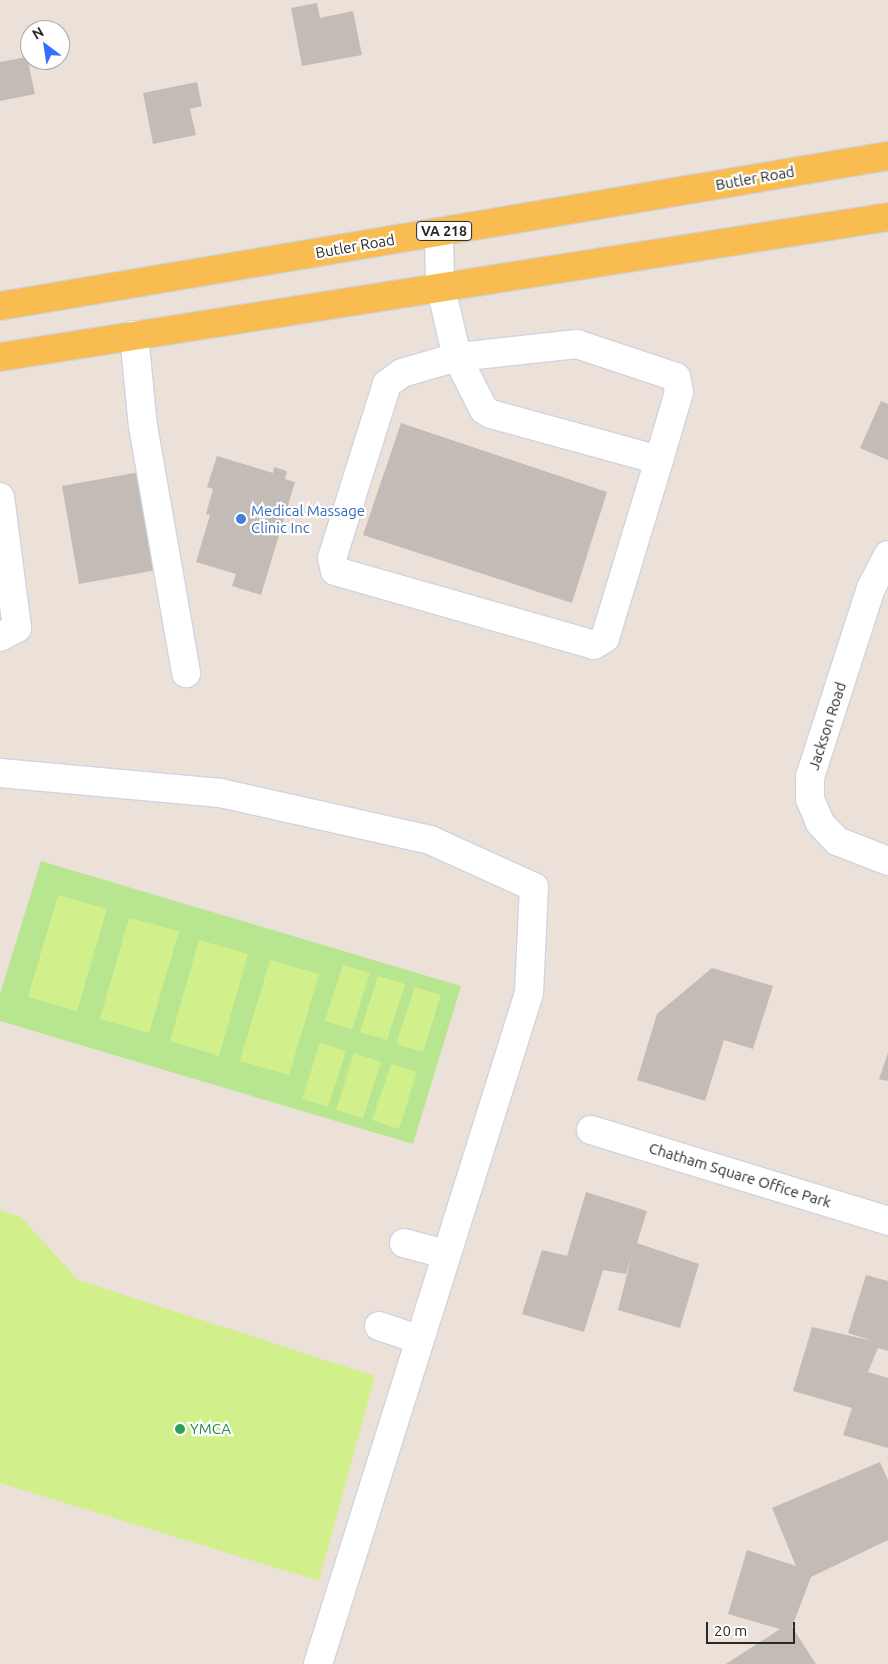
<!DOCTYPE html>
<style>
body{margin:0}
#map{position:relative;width:888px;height:1664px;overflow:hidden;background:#ece1d8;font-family:Ubuntu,sans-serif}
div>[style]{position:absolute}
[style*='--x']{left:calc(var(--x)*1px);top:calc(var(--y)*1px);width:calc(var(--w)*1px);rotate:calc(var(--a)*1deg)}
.green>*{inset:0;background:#b8e690}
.pitch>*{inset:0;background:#d1ef8b}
.building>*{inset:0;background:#c3bbb5}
.roads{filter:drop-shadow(1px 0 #cdd4e2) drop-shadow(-1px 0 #cdd4e2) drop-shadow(0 1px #cdd4e2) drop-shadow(0 -1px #cdd4e2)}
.minor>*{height:28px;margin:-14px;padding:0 14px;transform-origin:14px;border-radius:14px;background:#fff}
.major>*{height:28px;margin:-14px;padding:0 14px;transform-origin:14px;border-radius:14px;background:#f9bc50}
.dots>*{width:14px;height:14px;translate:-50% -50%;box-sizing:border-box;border:2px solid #fff;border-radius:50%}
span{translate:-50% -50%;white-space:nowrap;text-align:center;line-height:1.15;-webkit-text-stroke:4.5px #fff;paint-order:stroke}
.shield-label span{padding:1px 4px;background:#fff;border:1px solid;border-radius:4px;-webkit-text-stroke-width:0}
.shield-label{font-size:14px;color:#282828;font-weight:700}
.street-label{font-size:15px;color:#282828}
.shop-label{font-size:15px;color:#366cbe}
.left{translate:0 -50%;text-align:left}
.leisure-label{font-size:15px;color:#27864d}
.north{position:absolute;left:20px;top:20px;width:50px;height:50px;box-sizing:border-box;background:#fff;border:1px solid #a9a9a9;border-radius:50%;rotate:329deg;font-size:14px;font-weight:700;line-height:20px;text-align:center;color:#282828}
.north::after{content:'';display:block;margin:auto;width:18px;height:22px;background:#3271ff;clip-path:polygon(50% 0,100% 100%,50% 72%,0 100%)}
.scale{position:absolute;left:706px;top:1622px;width:89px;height:22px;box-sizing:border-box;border:2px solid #282828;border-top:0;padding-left:6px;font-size:15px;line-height:18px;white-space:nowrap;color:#282828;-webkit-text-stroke:4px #fff;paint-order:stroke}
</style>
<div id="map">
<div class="green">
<i style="clip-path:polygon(41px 861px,461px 986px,413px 1144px,0 1021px,0 994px)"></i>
</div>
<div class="pitch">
<i style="clip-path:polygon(58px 895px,107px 909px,77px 1011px,28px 997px)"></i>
<i style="clip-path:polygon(129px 918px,179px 931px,149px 1033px,100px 1019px)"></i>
<i style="clip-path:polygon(199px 940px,248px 954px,219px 1056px,170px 1041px)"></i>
<i style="clip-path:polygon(270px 960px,319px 974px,289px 1075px,240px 1061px)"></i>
<i style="clip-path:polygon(343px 965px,370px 973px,352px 1029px,325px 1021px)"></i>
<i style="clip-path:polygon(378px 976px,405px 984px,387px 1040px,360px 1032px)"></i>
<i style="clip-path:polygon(415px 987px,441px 995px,423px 1052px,396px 1044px)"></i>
<i style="clip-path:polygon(320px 1043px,346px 1051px,328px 1107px,302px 1099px)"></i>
<i style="clip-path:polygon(354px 1053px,381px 1062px,363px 1118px,336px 1110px)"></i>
<i style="clip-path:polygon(391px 1064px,417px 1072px,399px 1129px,372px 1120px)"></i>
<i style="clip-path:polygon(0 1210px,21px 1217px,78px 1280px,375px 1376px,319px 1581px,0 1483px)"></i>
</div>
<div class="building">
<i style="clip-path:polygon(317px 3px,320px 18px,353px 11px,362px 55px,302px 66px,291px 8px)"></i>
<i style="clip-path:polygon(27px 57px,35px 94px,0 101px,0 62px)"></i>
<i style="clip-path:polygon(197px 82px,202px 106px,190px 109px,196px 135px,153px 144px,143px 93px)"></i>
<i style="clip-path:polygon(881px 401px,888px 404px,888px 460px,860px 448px)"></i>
<i style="clip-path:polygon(401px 423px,607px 492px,572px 603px,363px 535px)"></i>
<i style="clip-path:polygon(217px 456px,273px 473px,274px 467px,287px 471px,285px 479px,295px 482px,261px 595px,232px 586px,236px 574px,196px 562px,210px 515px,206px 514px,213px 489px,207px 487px)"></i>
<i style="clip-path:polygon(140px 472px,157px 570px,79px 584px,62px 486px)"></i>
<i style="clip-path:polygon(712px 968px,773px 986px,753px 1049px,724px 1040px,705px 1101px,637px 1080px,657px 1014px)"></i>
<i style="clip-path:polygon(888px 1053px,888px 1081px,879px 1079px)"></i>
<i style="clip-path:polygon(586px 1192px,647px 1211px,637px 1243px,699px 1264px,680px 1328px,618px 1310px,632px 1255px,626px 1274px,603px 1270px,584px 1332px,522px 1314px,542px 1250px,567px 1256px)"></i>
<i style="clip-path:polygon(866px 1275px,888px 1281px,888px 1351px,878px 1348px,868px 1372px,888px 1378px,888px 1448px,843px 1435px,852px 1408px,793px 1391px,812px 1327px,873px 1341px,848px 1333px)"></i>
<i style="clip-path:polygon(880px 1462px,888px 1480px,888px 1540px,811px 1577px,792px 1627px,816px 1664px,726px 1664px,780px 1629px,728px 1614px,747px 1550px,796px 1566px,772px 1508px)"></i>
</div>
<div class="roads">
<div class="minor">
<i style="--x:439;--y:232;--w:52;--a:88.9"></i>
<i style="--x:440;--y:284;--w:75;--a:76.9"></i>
<i style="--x:457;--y:357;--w:57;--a:163.8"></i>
<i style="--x:402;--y:373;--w:19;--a:144"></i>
<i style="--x:387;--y:384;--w:182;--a:107.5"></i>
<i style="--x:332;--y:558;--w:13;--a:77"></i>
<i style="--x:335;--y:571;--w:269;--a:15.9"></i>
<i style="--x:594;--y:645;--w:13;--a:-32"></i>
<i style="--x:605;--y:638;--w:186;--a:-73.1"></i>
<i style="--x:659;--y:460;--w:71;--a:-73.6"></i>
<i style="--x:679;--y:392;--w:15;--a:-101"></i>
<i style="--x:676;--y:377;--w:104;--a:-161.6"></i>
<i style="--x:577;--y:344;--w:121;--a:173.8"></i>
<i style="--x:457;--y:357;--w:59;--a:63"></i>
<i style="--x:484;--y:410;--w:8;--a:30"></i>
<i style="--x:491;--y:414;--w:174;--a:15.3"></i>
<i style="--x:134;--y:335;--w:91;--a:84.4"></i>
<i style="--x:143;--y:426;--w:251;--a:80.1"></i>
<i style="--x:0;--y:497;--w:132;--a:82.6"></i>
<i style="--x:17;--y:628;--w:19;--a:152"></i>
<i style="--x:888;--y:555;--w:37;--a:117"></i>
<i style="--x:871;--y:588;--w:199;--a:107.9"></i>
<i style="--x:810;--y:777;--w:22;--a:90"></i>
<i style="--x:810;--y:799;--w:26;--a:67"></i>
<i style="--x:820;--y:823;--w:25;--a:47"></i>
<i style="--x:837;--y:841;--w:55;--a:21.4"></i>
<i style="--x:0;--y:773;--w:221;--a:5.2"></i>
<i style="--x:220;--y:793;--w:215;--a:12.6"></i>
<i style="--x:430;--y:840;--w:114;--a:24.3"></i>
<i style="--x:534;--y:887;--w:106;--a:92.7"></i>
<i style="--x:529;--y:993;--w:703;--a:107.46"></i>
<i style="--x:591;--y:1130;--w:311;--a:17"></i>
<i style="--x:404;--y:1243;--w:42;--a:15"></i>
<i style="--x:379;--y:1326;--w:41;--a:18.4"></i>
</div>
<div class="major">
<i style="--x:0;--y:306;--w:901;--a:-9.59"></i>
<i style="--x:0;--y:357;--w:899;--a:-8.96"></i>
</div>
</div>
<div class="dots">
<i style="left:241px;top:519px;background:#3f7fe0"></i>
<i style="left:180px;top:1429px;background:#2e9e5b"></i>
</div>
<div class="shield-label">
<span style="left:444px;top:231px">VA 218</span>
</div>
<div class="street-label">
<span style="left:755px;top:178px;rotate:-10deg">Butler Road</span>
<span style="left:355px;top:246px;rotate:-10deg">Butler Road</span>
<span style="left:827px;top:726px;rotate:-72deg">Jackson Road</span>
<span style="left:740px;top:1175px;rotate:17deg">Chatham Square Office Park</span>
</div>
<div class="shop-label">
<span class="left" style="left:251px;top:519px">Medical Massage<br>Clinic Inc</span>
</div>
<div class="leisure-label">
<span class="left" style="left:190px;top:1429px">YMCA</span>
</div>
<div class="north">N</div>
<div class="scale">20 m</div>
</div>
